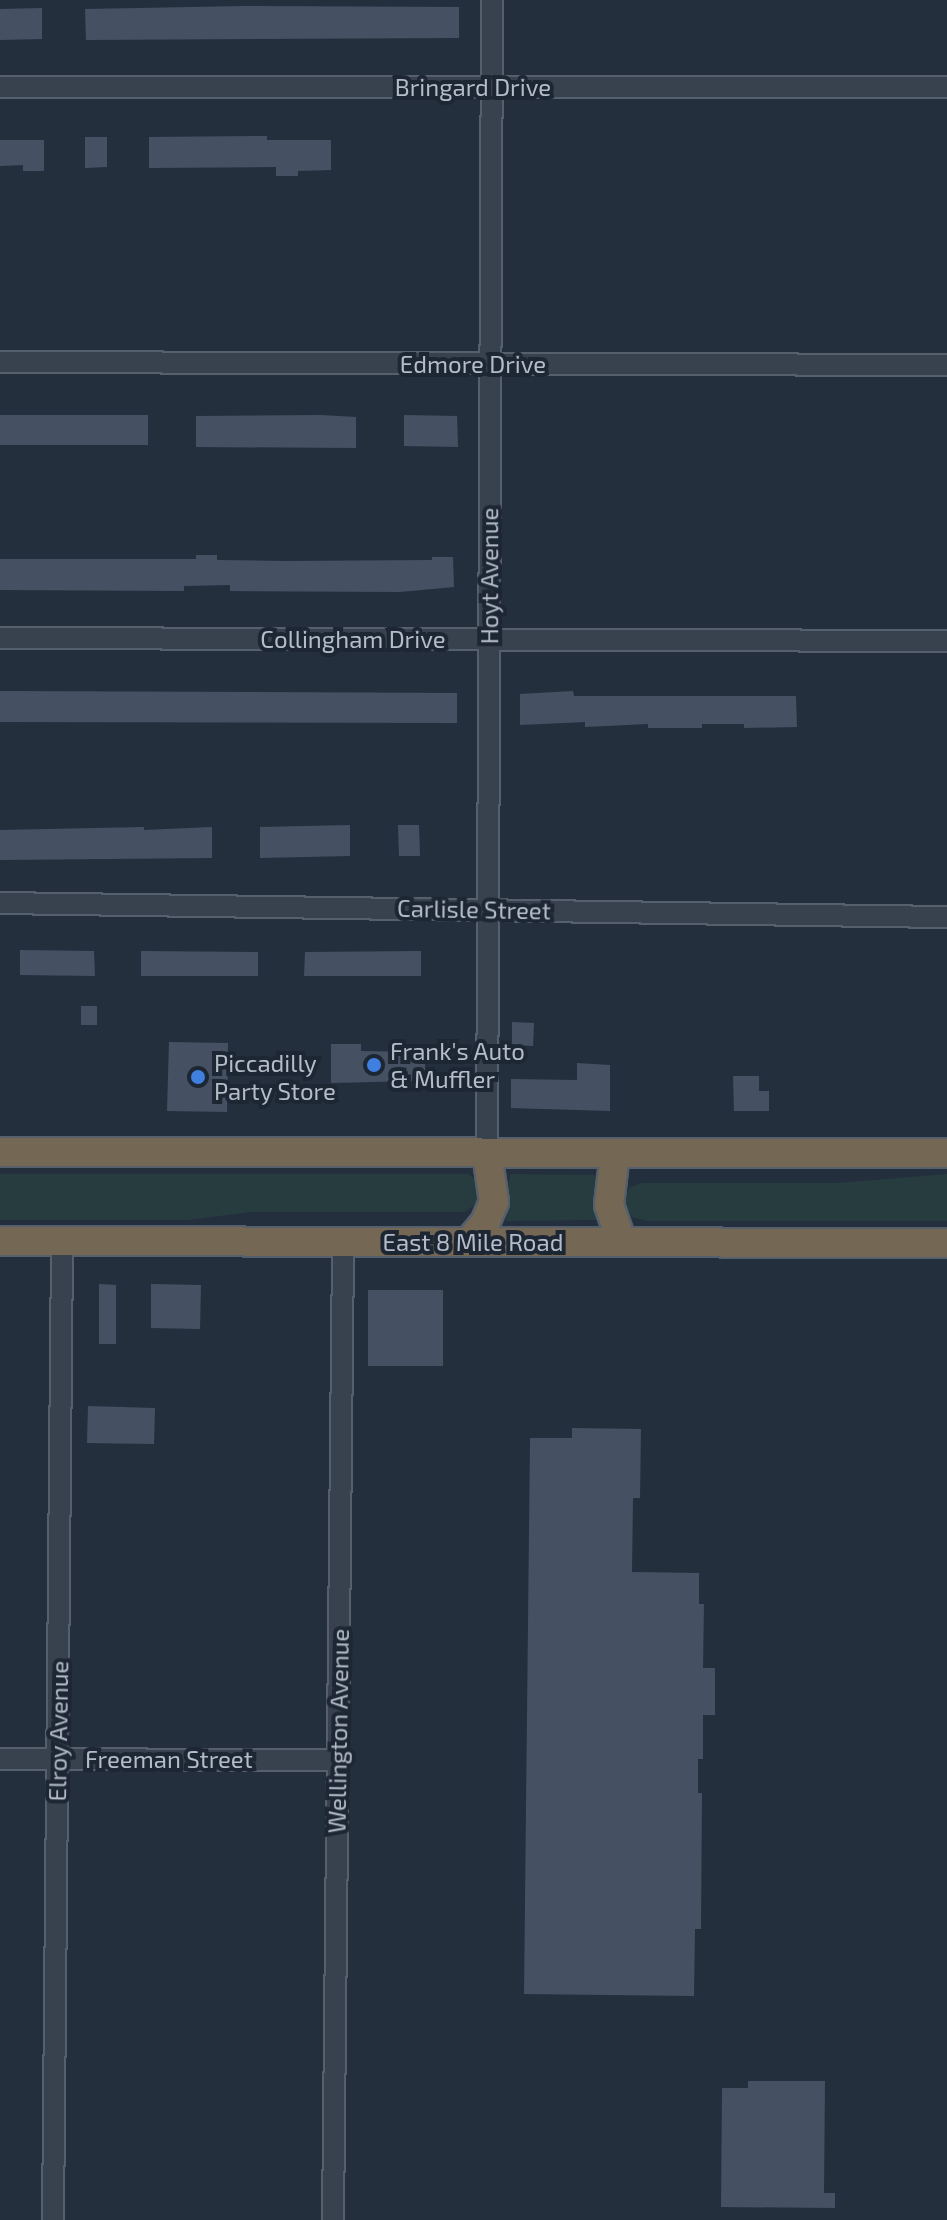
<!DOCTYPE html>
<style>
body{margin:0}
#map{position:relative;width:947px;height:2220px;overflow:hidden;background:#242f3e;font-family:"Exo 2",sans-serif}
div>[style]{position:absolute}
[style*='--x']{left:calc(var(--x)*1px);top:calc(var(--y)*1px);width:calc(var(--w)*1px);rotate:calc(var(--a)*1deg)}
.green>*{inset:0;background:#263c3f}
.building>*{inset:0;background:#455162}
.roads{filter:drop-shadow(2px 0 #565f6c) drop-shadow(-2px 0 #565f6c) drop-shadow(0 2px #565f6c) drop-shadow(0 -2px #565f6c)}
.minor>*{height:20px;margin:-10px;padding:0 10px;transform-origin:10px;border-radius:10px;background:#38414e}
.highway>*{height:28px;margin:-14px;padding:0 14px;transform-origin:14px;border-radius:14px;background:#746855}
.dots>*{width:22px;height:22px;translate:-50% -50%;box-sizing:border-box;border:4px solid #1d2633;border-radius:50%}
span{translate:-50% -50%;white-space:nowrap;text-align:center;line-height:1.15;-webkit-text-stroke:8px #1d2633;paint-order:stroke}
.street-label{font-size:24px;color:#b4bcc9}
.poi-label{font-size:24px;color:#b4bcc9}
.left{translate:0 -50%;text-align:left}
</style>
<div id="map">
<div class="green">
<i style="clip-path:polygon(0 1174px,468px 1174px,479px 1182px,482px 1199px,465px 1212px,251px 1212px,188px 1220px,0 1220px)"></i>
<i style="clip-path:polygon(510px 1174px,600px 1175px,595px 1192px,597px 1220px,506px 1221px)"></i>
<i style="clip-path:polygon(947px 1174px,947px 1221px,647px 1221px,632px 1217px,624px 1205px,629px 1188px,642px 1183px,837px 1183px)"></i>
</div>
<div class="building">
<i style="clip-path:polygon(245px 6px,459px 7px,459px 38px,86px 40px,85px 9px)"></i>
<i style="clip-path:polygon(42px 8px,42px 39px,0 40px,0 9px)"></i>
<i style="clip-path:polygon(267px 136px,267px 140px,331px 140px,331px 170px,298px 171px,298px 176px,276px 176px,276px 167px,149px 168px,149px 137px)"></i>
<i style="clip-path:polygon(85px 137px,107px 137px,107px 167px,85px 168px)"></i>
<i style="clip-path:polygon(0 140px,44px 140px,44px 171px,23px 171px,23px 165px,0 166px)"></i>
<i style="clip-path:polygon(0 415px,148px 415px,148px 445px,0 445px)"></i>
<i style="clip-path:polygon(321px 415px,356px 417px,356px 448px,196px 447px,196px 416px)"></i>
<i style="clip-path:polygon(404px 415px,457px 416px,458px 447px,404px 446px)"></i>
<i style="clip-path:polygon(196px 555px,217px 555px,217px 560px,285px 561px,432px 560px,432px 557px,453px 557px,454px 587px,400px 592px,230px 591px,230px 585px,184px 586px,184px 591px,0 590px,0 559px,196px 559px)"></i>
<i style="clip-path:polygon(0 691px,457px 693px,457px 723px,0 722px)"></i>
<i style="clip-path:polygon(573px 691px,574px 696px,796px 696px,797px 727px,744px 728px,744px 724px,702px 724px,702px 728px,648px 728px,648px 724px,585px 727px,585px 722px,520px 725px,520px 694px)"></i>
<i style="clip-path:polygon(350px 825px,350px 856px,260px 858px,260px 827px)"></i>
<i style="clip-path:polygon(398px 825px,419px 825px,420px 856px,399px 856px)"></i>
<i style="clip-path:polygon(144px 827px,144px 830px,212px 827px,212px 858px,0 860px,0 830px)"></i>
<i style="clip-path:polygon(20px 950px,94px 951px,95px 976px,20px 975px)"></i>
<i style="clip-path:polygon(141px 951px,258px 952px,258px 976px,141px 976px)"></i>
<i style="clip-path:polygon(421px 951px,421px 976px,304px 976px,305px 952px)"></i>
<i style="clip-path:polygon(81px 1006px,97px 1006px,97px 1025px,81px 1025px)"></i>
<i style="clip-path:polygon(512px 1022px,534px 1023px,533px 1046px,512px 1045px)"></i>
<i style="clip-path:polygon(169px 1042px,228px 1043px,227px 1112px,167px 1111px)"></i>
<i style="clip-path:polygon(331px 1044px,361px 1044px,361px 1051px,425px 1052px,425px 1072px,415px 1081px,331px 1083px)"></i>
<i style="clip-path:polygon(577px 1063px,610px 1065px,610px 1111px,511px 1108px,511px 1079px,577px 1080px)"></i>
<i style="clip-path:polygon(733px 1076px,759px 1076px,759px 1091px,769px 1091px,769px 1111px,734px 1111px)"></i>
<i style="clip-path:polygon(99px 1284px,116px 1285px,116px 1344px,99px 1344px)"></i>
<i style="clip-path:polygon(151px 1284px,201px 1285px,200px 1329px,151px 1328px)"></i>
<i style="clip-path:polygon(368px 1290px,443px 1290px,443px 1366px,368px 1366px)"></i>
<i style="clip-path:polygon(88px 1406px,155px 1408px,154px 1444px,87px 1443px)"></i>
<i style="clip-path:polygon(572px 1428px,641px 1429px,640px 1498px,633px 1498px,632px 1572px,699px 1573px,699px 1604px,704px 1604px,703px 1668px,715px 1668px,715px 1715px,703px 1715px,703px 1759px,698px 1759px,698px 1793px,702px 1793px,701px 1929px,695px 1929px,694px 1996px,524px 1994px,530px 1438px,572px 1438px)"></i>
<i style="clip-path:polygon(748px 2081px,825px 2081px,824px 2193px,835px 2193px,835px 2208px,721px 2207px,722px 2088px,748px 2088px)"></i>
</div>
<div class="roads">
<div class="minor">
<i style="--x:0;--y:87;--w:947;--a:0"></i>
<i style="--x:0;--y:362;--w:947;--a:0.18"></i>
<i style="--x:0;--y:638;--w:947;--a:0.18"></i>
<i style="--x:0;--y:903;--w:947;--a:0.85"></i>
<i style="--x:487;--y:1153;--w:1153;--a:-89.75"></i>
<i style="--x:0;--y:1759;--w:337;--a:0.2"></i>
<i style="--x:53;--y:2220;--w:979;--a:-89.47"></i>
<i style="--x:333;--y:2220;--w:978;--a:-89.41"></i>
</div>
<div class="highway">
<i style="--x:0;--y:1152;--w:947;--a:0.06"></i>
<i style="--x:615;--y:1153;--w:52;--a:96.6"></i>
<i style="--x:609;--y:1205;--w:39;--a:71"></i>
<i style="--x:0;--y:1241;--w:947;--a:0.12"></i>
<i style="--x:469;--y:1242;--w:25;--a:-50"></i>
<i style="--x:485;--y:1223;--w:23;--a:-67"></i>
<i style="--x:494;--y:1202;--w:49;--a:-98.1"></i>
</div>
</div>
<div class="dots">
<i style="left:374px;top:1065px;background:#3f7fe0"></i>
<i style="left:198px;top:1077px;background:#3f7fe0"></i>
</div>
<div class="street-label">
<span style="left:473px;top:87px">Bringard Drive</span>
<span style="left:473px;top:364px">Edmore Drive</span>
<span style="left:489px;top:576px;rotate:-90deg">Hoyt Avenue</span>
<span style="left:353px;top:639px">Collingham Drive</span>
<span style="left:474px;top:909px;rotate:1deg">Carlisle Street</span>
<span style="left:473px;top:1242px">East 8 Mile Road</span>
<span style="left:58px;top:1731px;rotate:-89deg">Elroy Avenue</span>
<span style="left:338px;top:1731px;rotate:-89deg">Wellington Avenue</span>
<span style="left:169px;top:1759px">Freeman Street</span>
</div>
<div class="poi-label">
<span class="left" style="left:390px;top:1065px">Frank's Auto<br>&amp; Muffler</span>
<span class="left" style="left:214px;top:1077px">Piccadilly<br>Party Store</span>
</div>
</div>
